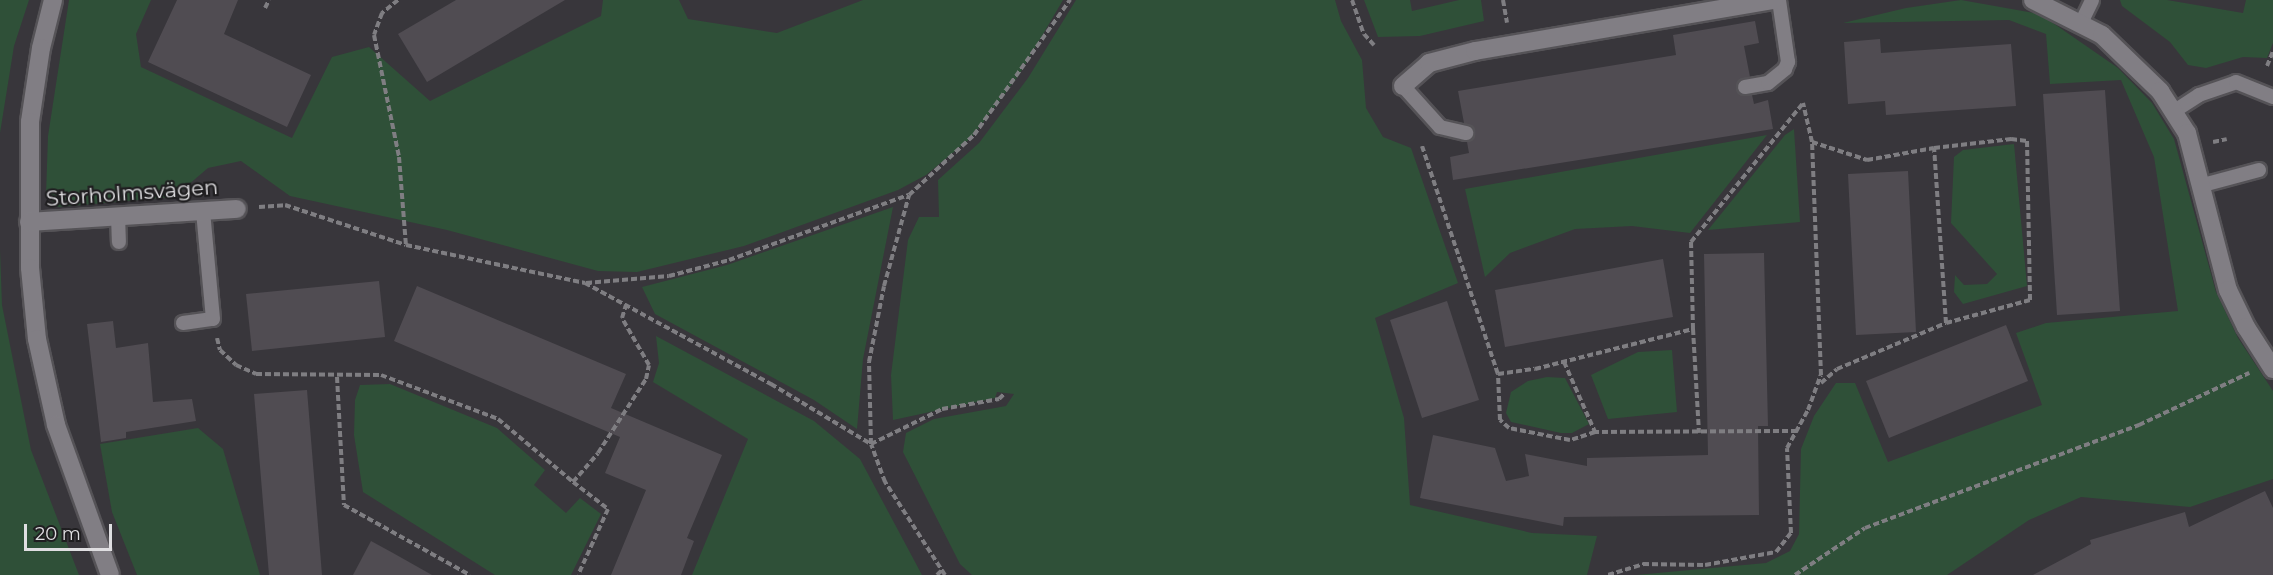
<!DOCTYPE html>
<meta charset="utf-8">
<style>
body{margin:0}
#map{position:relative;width:2273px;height:575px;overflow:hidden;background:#38363b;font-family:Montserrat,sans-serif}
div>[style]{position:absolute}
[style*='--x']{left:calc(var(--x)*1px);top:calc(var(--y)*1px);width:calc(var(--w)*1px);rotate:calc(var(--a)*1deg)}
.green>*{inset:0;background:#2f5038}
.building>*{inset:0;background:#504c52}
.path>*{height:4px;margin-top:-2px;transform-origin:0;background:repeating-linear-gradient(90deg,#7f7e82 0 6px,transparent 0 9px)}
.roads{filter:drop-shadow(2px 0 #555357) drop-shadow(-2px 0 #555357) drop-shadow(0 2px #555357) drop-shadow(0 -2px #555357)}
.service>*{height:14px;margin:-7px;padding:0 7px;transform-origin:7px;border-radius:7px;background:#817e84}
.minor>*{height:18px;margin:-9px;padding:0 9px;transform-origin:9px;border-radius:9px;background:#817e84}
span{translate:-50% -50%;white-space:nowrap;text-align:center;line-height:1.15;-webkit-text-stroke:4.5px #1f1e20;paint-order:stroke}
.street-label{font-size:21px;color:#dfdee1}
.scale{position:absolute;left:24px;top:524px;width:88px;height:27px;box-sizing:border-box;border:3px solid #dfdee1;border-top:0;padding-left:8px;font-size:18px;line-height:21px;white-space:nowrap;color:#dfdee1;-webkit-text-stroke:4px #1f1e20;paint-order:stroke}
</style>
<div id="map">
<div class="green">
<i style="clip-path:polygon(0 0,29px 0,14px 46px,0 133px)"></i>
<i style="clip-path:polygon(69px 0,151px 0,136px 34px,141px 67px,292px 138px,332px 57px,369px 47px,430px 101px,601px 16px,603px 0,679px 0,688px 19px,777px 33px,863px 0,1063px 0,1019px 75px,972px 137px,926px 175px,898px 190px,744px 246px,637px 272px,598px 271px,447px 230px,290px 196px,241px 161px,208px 168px,174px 197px,58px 207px,46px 195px,48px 136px)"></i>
<i style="clip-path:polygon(1076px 0,1335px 0,1341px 21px,1362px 60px,1366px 108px,1383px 137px,1411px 148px,1458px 283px,1375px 318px,1404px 418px,1410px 505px,1532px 533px,1597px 536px,1587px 575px,972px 575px,960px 564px,903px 452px,906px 433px,934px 419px,1006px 406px,1014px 394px,997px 392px,995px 398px,893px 420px,891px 375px,908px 240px,919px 217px,939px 217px,938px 180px,979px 143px,1028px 78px)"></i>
<i style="clip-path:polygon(1364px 0,1410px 0,1412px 11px,1459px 0,1481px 0,1484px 21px,1420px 36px,1378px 37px)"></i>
<i style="clip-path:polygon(1961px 0,2040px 14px,2118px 68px,2152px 103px,2174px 139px,2216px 292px,2238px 338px,2273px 391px,2273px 479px,2190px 507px,2081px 497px,2029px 520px,1947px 575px,1636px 575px,1766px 563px,1790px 551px,1799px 534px,1801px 449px,1814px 416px,1836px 383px,1855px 383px,1888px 462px,2042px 405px,2016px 333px,2046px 323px,2178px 311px,2154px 157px,2121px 80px,2050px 84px,2046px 34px,2009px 20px,1843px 23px,1906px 8px)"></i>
<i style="clip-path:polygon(2120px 0,2167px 0,2243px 13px,2246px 0,2273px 0,2273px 43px,2267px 58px,2243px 57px,2206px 68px,2188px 65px,2170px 42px,2122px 6px)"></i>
<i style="clip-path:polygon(1794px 129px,1800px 222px,1708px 230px,1785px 135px)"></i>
<i style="clip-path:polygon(1767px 135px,1690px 233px,1632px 226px,1575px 229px,1510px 253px,1485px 277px,1465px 189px)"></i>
<i style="clip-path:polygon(2014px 144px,2027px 286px,1963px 304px,1954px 292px,1955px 275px,1964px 285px,1987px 284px,1997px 274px,1951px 223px,1954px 157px,1963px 150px)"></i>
<i style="clip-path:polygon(893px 207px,863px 359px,857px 429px,814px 400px,655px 314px,642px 287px,727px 265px)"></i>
<i style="clip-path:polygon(0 249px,2px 305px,31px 450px,79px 575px,0 575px)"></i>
<i style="clip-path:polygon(656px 336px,814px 421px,860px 459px,922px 575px,692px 575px,748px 439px,653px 382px,659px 363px)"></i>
<i style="clip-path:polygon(1672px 350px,1677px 412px,1608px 419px,1591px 375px,1638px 352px)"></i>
<i style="clip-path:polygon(1547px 377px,1565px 378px,1589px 424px,1572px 433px,1561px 433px,1511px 422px,1506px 413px,1511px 392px,1528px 381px)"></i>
<i style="clip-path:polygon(390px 384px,497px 428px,545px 470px,534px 485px,566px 513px,580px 498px,601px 514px,571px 575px,495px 575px,363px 492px,354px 435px,355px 400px,360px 385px)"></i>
<i style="clip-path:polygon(198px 428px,223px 449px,260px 575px,137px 575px,112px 512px,100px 444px)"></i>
</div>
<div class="building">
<i style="clip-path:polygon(177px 0,238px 0,224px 34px,311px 75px,287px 127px,148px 62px)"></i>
<i style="clip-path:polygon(456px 0,565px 0,427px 82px,398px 34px)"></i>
<i style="clip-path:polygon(1755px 21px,1759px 43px,1744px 46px,1750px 77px,1740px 80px,1736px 88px,1741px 95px,1752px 95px,1754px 104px,1768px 100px,1773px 129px,1453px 180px,1450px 157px,1469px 153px,1467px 142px,1475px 134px,1473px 127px,1464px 123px,1458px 91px,1676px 55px,1673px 35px)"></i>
<i style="clip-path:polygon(1880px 39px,1881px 53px,2011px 44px,2016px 106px,1886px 115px,1885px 101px,1848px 104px,1844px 42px)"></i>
<i style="clip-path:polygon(2105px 90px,2120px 311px,2057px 315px,2043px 94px)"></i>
<i style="clip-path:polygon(1908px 171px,1916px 332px,1856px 335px,1848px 174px)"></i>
<i style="clip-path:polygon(1764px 253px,1768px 426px,1758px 426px,1759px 515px,1564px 517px,1563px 526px,1420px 498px,1433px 435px,1495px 448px,1506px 481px,1529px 476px,1525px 454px,1587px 466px,1587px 458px,1708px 455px,1704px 254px)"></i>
<i style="clip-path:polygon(1663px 259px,1673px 317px,1505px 347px,1495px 290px)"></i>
<i style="clip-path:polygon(379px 281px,385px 337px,252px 351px,246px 294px)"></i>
<i style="clip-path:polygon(417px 286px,626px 374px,611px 408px,722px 455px,687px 538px,694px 541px,681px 575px,611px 575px,646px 490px,605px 473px,620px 437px,394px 341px)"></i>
<i style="clip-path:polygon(1447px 301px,1479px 400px,1422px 418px,1390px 320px)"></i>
<i style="clip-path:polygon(113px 321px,116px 348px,148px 343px,153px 402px,192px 399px,196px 421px,126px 432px,126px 438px,101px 442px,87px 324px)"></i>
<i style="clip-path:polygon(2006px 325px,2028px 381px,1889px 438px,1866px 381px)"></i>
<i style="clip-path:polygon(307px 390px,322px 575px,269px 575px,254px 394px)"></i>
<i style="clip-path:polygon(2265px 491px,2273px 508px,2273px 575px,2033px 575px,2091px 544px,2090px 540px,2185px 512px,2189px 527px)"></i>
<i style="clip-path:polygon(371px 541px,393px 553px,432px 575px,353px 575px)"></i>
</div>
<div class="path">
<i style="--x:398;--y:0;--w:21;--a:141"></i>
<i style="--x:382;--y:13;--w:23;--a:110"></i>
<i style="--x:374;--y:35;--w:125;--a:78.4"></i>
<i style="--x:399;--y:157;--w:88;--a:85.5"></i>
<i style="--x:1352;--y:0;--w:36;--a:71"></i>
<i style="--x:1364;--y:34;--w:15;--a:48"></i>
<i style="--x:1503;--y:0;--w:23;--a:80"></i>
<i style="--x:265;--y:8;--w:9;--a:-63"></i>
<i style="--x:2267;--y:66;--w:16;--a:-68"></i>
<i style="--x:1812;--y:142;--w:58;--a:18.1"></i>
<i style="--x:1867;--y:160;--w:68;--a:-10.2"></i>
<i style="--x:1934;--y:148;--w:78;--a:-6.7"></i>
<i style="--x:2011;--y:139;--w:16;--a:7"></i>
<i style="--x:2027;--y:141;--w:159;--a:88.9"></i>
<i style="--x:2030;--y:300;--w:87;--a:164.7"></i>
<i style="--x:1946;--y:323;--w:175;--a:-93.9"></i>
<i style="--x:2213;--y:142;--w:14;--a:-12"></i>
<i style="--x:1422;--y:146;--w:240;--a:71.6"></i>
<i style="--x:259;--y:207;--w:26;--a:-4"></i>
<i style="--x:285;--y:205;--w:127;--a:18.3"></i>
<i style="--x:406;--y:245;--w:183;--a:12"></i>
<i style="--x:585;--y:283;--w:212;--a:28.5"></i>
<i style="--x:771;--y:384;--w:117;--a:31"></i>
<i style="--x:871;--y:444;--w:79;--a:-26.2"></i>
<i style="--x:942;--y:409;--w:58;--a:-10"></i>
<i style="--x:999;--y:399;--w:8;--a:-45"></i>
<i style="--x:586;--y:283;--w:83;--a:-4.8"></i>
<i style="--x:669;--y:276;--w:62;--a:-14.9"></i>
<i style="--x:729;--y:260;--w:191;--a:-19.9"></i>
<i style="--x:1693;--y:329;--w:104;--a:86.7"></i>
<i style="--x:217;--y:338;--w:12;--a:76"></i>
<i style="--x:220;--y:350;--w:22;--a:43"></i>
<i style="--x:236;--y:365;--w:22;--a:24"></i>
<i style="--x:256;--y:374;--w:125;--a:0.5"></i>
<i style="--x:381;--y:375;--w:125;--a:20.6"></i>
<i style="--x:498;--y:419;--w:98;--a:40"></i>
<i style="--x:573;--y:482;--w:38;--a:-49"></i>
<i style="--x:598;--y:453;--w:88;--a:-57"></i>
<i style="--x:646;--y:379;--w:14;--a:-78"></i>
<i style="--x:649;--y:365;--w:54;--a:-119.9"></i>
<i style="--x:622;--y:318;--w:14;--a:-73"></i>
<i style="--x:1564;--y:362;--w:77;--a:66.1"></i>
<i style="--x:337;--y:377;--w:128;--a:86.9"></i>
<i style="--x:344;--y:505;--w:144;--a:29.1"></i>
<i style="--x:1821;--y:383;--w:21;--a:-41"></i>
<i style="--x:1837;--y:369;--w:118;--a:-22.9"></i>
<i style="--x:1797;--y:431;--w:202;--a:179.7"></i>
<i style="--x:1595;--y:432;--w:26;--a:162"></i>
<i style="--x:1570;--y:440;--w:62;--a:-168.9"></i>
<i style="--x:1509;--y:428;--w:12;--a:-138"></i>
<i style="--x:1500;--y:420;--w:46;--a:-92.5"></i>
<i style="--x:1498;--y:374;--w:37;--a:-8"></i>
<i style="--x:1535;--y:369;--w:163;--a:-14.2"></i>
<i style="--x:1693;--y:329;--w:87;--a:-91.3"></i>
<i style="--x:1691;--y:242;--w:179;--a:-51.1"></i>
<i style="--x:573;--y:482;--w:44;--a:37.6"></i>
<i style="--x:608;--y:509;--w:72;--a:114.4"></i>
<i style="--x:937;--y:575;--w:7;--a:-45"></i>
<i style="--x:945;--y:575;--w:111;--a:-122.8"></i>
<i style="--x:885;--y:482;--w:40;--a:-110.2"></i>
<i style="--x:871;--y:444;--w:82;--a:-91.4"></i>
<i style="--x:869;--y:362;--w:77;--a:-78.8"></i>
<i style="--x:884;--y:286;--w:94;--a:-74.6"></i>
<i style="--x:909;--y:195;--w:88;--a:-42.7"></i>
<i style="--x:974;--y:135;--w:166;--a:-54.6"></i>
<i style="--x:1608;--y:575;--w:37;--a:-17"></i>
<i style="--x:1643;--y:564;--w:62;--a:0.9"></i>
<i style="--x:1705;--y:565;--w:72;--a:-10.4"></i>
<i style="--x:1776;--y:552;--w:24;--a:-52"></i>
<i style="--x:1791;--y:533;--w:85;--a:-92.7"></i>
<i style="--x:1787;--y:448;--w:43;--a:-61.1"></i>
<i style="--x:1808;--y:410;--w:37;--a:-70"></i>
<i style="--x:1821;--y:375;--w:233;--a:-92.2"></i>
<i style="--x:1812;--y:142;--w:40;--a:-103"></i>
<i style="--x:1795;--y:575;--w:84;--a:-33.9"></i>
<i style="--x:1865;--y:528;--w:293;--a:-20.6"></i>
<i style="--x:2139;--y:425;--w:122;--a:-25.3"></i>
</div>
<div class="roads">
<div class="service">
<i style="--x:2081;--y:23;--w:25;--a:-64"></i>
<i style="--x:1403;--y:86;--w:55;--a:47.9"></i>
<i style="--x:1440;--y:127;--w:27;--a:13"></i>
<i style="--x:1745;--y:87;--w:23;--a:-10"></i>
<i style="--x:1768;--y:83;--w:22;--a:-39"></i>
<i style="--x:1785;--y:69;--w:8;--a:-67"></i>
<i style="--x:1788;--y:62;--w:63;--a:-98.3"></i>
<i style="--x:2173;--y:112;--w:31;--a:-33"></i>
<i style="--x:2199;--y:95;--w:39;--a:-19"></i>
<i style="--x:2236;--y:82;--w:40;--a:22"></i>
<i style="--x:2203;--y:185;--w:58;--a:-15"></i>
<i style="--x:118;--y:216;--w:26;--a:88"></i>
<i style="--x:183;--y:323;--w:30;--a:-8"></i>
<i style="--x:213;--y:319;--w:107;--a:-95.3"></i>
</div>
<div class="minor">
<i style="--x:53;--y:0;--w:49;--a:104"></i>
<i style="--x:41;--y:48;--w:75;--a:98.5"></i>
<i style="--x:30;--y:122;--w:146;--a:90"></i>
<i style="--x:30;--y:268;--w:71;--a:84.4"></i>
<i style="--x:37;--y:339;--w:88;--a:77.5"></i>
<i style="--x:56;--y:425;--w:159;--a:70.2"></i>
<i style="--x:2033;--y:0;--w:77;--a:26.9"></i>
<i style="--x:2102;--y:35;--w:81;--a:44"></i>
<i style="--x:2160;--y:91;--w:50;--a:57.3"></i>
<i style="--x:2187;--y:133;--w:162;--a:75.4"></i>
<i style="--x:2228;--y:290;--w:41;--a:64.1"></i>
<i style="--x:2246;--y:327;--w:50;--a:57.3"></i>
<i style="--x:1403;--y:86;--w:35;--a:-41"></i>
<i style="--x:1429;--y:63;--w:48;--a:-14.6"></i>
<i style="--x:1475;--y:51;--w:303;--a:-9.7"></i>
<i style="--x:29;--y:222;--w:208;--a:-3.6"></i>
</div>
</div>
<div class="street-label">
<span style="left:132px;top:193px;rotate:-4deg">Storholmsvägen</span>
</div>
<div class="scale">20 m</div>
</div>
